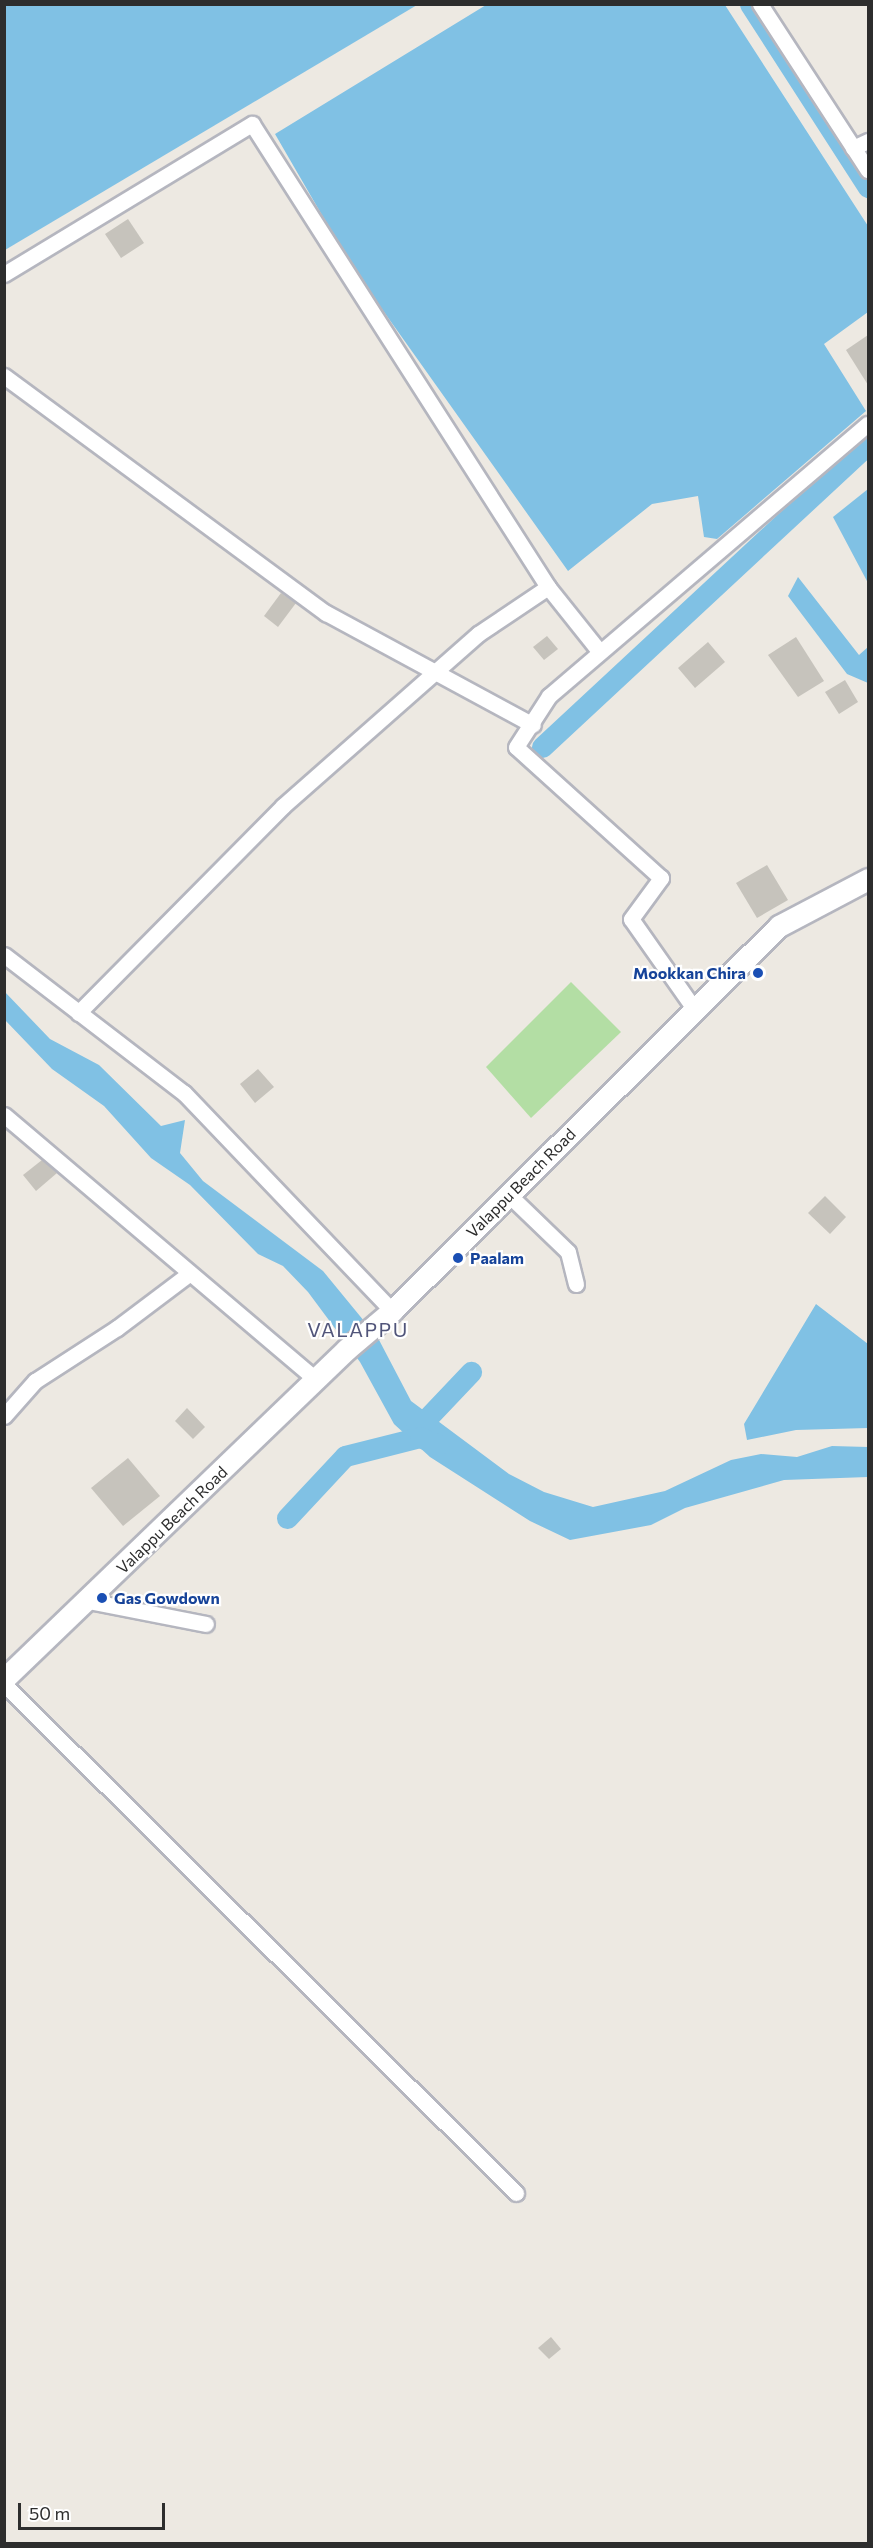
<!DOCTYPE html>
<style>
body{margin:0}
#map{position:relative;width:873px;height:2548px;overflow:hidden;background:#ede9e2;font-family:Commissioner,sans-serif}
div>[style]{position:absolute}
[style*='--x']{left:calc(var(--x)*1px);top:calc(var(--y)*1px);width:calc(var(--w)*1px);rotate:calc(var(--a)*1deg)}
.green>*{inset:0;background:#b3dea4}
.water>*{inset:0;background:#80c1e4}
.canal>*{height:21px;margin:-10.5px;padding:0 10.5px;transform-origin:10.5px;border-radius:10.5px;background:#80c1e4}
.building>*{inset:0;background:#c6c3bc}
.roads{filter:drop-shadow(2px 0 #b5b6bf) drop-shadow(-2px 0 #b5b6bf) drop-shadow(0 2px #b5b6bf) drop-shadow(0 -2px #b5b6bf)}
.street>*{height:15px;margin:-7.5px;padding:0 7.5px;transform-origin:7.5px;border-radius:7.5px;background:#fff}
.secondary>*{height:21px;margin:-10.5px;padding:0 10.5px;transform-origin:10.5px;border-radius:10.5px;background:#fff}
.dots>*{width:16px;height:16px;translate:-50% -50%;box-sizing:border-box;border:3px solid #fff;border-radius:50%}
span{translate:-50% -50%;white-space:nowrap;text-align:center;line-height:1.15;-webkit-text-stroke:4.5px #fff;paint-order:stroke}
.transit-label{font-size:16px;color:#164399;font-weight:700}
.right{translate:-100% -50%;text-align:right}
.left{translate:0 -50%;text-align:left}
.street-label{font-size:16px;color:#2d2d2d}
.quarter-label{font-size:20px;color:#51557a;letter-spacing:1.5px}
.frame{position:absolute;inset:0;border:6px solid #2d2d2d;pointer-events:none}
.scale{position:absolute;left:18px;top:2503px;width:147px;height:27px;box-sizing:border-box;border:3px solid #2d2d2d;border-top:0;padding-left:8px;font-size:18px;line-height:21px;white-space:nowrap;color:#2d2d2d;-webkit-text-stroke:4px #fff;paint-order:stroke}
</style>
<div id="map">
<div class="green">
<i style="clip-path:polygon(571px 982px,621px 1032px,531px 1118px,486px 1067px)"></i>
</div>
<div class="water">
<i style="clip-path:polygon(5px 4px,417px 4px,417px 5px,5px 250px)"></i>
<i style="clip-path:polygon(486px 5px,725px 5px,868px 226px,868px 312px,824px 344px,866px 411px,717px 539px,704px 537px,698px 496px,652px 504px,568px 571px,352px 267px,275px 134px)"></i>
<i style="clip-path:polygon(868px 489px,868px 583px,833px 517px)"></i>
<i style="clip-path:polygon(798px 577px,859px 655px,868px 647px,868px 683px,847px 674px,788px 596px)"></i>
<i style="clip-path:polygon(4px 991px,50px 1039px,99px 1065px,161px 1126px,185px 1120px,180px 1153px,203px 1181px,323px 1271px,378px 1338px,411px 1401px,509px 1474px,544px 1492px,593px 1507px,665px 1491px,731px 1460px,761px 1454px,797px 1457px,832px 1446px,868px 1447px,868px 1477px,784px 1480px,685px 1508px,651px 1525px,570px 1540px,530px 1521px,430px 1457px,394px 1424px,360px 1362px,308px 1292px,283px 1266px,258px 1254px,190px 1185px,151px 1158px,104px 1106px,52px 1069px,5px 1020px)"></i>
<i style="clip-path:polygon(816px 1304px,868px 1344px,868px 1428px,796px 1430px,747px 1440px,744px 1424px)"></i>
</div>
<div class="canal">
<i style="--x:750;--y:4;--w:218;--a:57.2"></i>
<i style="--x:542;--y:747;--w:445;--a:-42.9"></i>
<i style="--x:414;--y:1432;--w:83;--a:-46.5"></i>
<i style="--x:287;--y:1518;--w:85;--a:-46.9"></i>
<i style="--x:345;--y:1456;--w:77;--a:-14.2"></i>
<i style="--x:420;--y:1437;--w:20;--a:24"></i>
</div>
<div class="building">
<i style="clip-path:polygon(128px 219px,144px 243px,121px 258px,105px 234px)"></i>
<i style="clip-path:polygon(868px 335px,868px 385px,846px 350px)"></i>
<i style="clip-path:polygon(281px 593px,296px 603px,278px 627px,264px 616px)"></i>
<i style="clip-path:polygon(547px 636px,558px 649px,544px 660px,533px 647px)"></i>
<i style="clip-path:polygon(796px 637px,824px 681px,798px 697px,768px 655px)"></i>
<i style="clip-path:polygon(708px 642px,725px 662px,695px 688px,678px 668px)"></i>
<i style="clip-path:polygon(845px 680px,858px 702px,839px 714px,825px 692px)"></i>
<i style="clip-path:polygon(767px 865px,788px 900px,757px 918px,736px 883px)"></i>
<i style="clip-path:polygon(258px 1069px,274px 1087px,255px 1103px,240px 1084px)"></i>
<i style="clip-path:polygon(42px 1160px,57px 1173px,36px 1191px,23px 1175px)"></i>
<i style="clip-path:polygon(825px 1196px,846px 1217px,830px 1234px,808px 1213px)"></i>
<i style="clip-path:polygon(187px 1408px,205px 1427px,193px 1439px,175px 1421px)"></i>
<i style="clip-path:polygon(128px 1458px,160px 1496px,123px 1526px,91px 1488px)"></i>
<i style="clip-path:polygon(551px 2337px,561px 2349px,549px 2359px,538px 2348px)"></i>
</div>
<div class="roads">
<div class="street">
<i style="--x:760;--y:4;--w:198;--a:57"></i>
<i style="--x:853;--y:148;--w:17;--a:-25"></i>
<i style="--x:4;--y:274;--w:290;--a:-31.2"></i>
<i style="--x:252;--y:124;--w:550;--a:57.41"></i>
<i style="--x:548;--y:587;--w:84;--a:146.1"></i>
<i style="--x:478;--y:634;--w:260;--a:138.6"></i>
<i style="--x:283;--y:806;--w:291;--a:134.7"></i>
<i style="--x:4;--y:376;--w:400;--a:36.4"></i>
<i style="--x:326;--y:613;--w:235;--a:28.4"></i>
<i style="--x:548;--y:587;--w:82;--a:51.4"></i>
<i style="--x:4;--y:955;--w:227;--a:37.5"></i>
<i style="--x:184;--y:1093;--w:301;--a:46.3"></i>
<i style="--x:695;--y:1010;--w:111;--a:-125.1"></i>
<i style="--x:631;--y:919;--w:51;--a:-53.8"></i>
<i style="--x:661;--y:878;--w:195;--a:-137.9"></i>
<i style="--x:516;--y:747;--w:61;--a:-57.1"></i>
<i style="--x:549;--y:696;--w:419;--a:-40.5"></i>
<i style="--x:4;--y:1115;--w:409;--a:40.3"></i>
<i style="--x:509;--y:1195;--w:82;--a:44"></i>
<i style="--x:568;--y:1252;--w:33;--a:76"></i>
<i style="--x:4;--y:1416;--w:47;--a:-48.5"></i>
<i style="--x:35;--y:1381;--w:98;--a:-32.9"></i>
<i style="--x:117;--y:1328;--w:91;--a:-37"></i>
<i style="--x:89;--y:1601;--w:119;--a:11.1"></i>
<i style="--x:4;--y:1684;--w:722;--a:44.83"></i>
</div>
<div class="secondary">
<i style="--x:4;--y:1679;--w:476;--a:-43.9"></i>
<i style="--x:347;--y:1349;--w:59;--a:-40.2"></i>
<i style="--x:392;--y:1311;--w:546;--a:-44.85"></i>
<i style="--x:779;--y:926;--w:101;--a:-27.8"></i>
</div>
</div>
<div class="dots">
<i style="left:758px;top:973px;background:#1a4fb4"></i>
<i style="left:458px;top:1258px;background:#1a4fb4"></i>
<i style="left:102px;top:1598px;background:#1a4fb4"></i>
</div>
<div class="transit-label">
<span class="right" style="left:746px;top:973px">Mookkan Chira</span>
<span class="left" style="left:470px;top:1258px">Paalam</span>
<span class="left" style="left:114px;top:1598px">Gas Gowdown</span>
</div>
<div class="street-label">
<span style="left:521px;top:1183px;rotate:-45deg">Valappu Beach Road</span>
<span style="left:172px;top:1520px;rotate:-44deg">Valappu Beach Road</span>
</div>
<div class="quarter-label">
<span style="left:358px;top:1329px">VALAPPU</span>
</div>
<div class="frame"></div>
<div class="scale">50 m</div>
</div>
